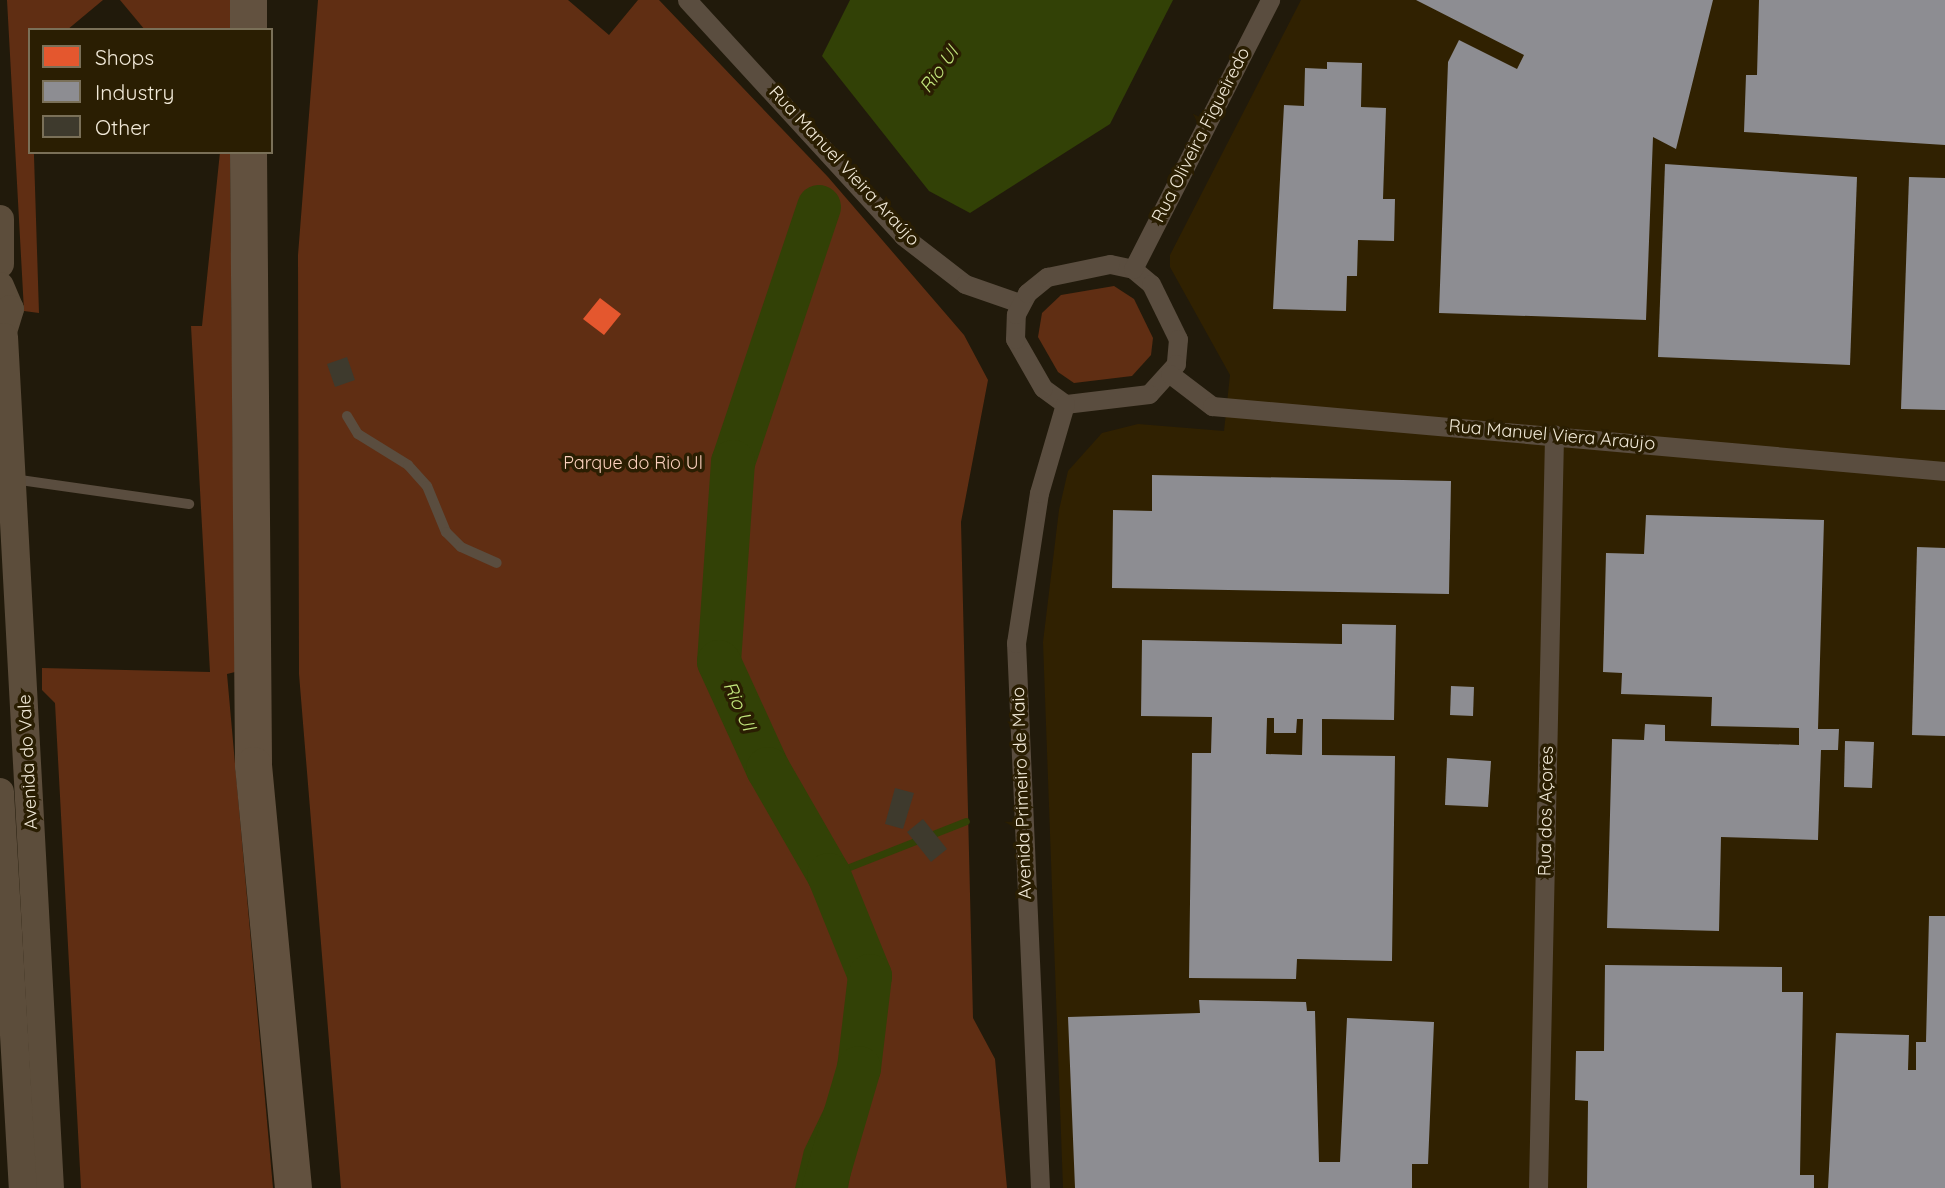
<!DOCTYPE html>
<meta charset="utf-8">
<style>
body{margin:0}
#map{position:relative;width:1945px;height:1188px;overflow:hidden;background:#211a0b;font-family:Quicksand,sans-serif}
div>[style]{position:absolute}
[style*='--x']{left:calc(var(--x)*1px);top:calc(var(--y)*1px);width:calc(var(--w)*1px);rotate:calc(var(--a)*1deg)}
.built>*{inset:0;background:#302101}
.green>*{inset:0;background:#602e13}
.water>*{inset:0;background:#324106}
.shops>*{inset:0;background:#e4572e}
.industry>*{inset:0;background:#8d8d92}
.stream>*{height:7px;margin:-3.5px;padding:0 3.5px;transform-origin:3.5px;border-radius:3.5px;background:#324106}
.river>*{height:44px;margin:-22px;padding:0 22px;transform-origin:22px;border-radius:22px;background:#324106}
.building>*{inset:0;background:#3e3a2d}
.lane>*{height:10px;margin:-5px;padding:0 5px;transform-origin:5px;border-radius:5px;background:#5a4d3f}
.street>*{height:19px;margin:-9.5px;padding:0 9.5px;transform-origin:9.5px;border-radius:9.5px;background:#5a4d3f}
.secondary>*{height:28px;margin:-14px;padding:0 14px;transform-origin:14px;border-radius:14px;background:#5c4d3b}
.highway>*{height:37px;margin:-18.5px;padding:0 18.5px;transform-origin:18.5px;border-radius:18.5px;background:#62513f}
span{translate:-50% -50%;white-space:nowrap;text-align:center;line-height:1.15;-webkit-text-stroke:7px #2a1e02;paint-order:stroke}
.street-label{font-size:18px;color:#f2ead9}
.park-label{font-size:18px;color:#fcd1be}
.water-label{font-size:19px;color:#c2e57c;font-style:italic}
.legend{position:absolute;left:28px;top:28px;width:245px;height:126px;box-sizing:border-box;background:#2a1e02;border:2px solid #7a7058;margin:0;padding:9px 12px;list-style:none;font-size:21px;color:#f2ead9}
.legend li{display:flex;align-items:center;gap:14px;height:35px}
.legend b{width:35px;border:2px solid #7a7058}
</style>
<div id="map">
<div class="built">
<i style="clip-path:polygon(1301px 0,1945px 0,1945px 1188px,1063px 1188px,1043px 642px,1059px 510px,1068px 471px,1102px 433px,1138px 424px,1224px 431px,1230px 375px,1170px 267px,1170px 255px)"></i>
</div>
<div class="green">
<i style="clip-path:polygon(7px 0,103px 0,67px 30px,30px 30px,39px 313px,24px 311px)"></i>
<i style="clip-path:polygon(120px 0,231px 0,230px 30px,145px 30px)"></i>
<i style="clip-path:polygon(318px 0,568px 0,609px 35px,638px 0,659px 0,828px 177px,964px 335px,988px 380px,961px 522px,973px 1018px,995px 1059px,1007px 1188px,341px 1188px,299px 674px,298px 255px)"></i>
<i style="clip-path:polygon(220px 152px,230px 152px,235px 672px,227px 674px,273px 1188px,81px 1188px,55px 703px,42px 690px,42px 668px,210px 672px,191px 326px,202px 326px)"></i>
<i style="clip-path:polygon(1114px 286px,1134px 299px,1153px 338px,1151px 355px,1132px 376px,1074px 383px,1058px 372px,1038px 337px,1042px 313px,1061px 295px)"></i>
</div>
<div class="water">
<i style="clip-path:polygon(850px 0,1173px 0,1110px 124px,970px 213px,929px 191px,822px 56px)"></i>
<i style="clip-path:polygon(859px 1068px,863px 1109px,848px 1188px,795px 1188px,804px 1150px,841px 1074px)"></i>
</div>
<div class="shops">
<i style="clip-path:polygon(600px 298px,621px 314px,604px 335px,583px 319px)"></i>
</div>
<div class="industry">
<i style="clip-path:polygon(1416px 0,1713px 0,1676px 149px,1653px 137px,1646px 320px,1439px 313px,1448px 62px,1459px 40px,1517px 69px,1524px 55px)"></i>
<i style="clip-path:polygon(1759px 0,1945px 0,1945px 145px,1744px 132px,1746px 75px,1757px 75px)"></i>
<i style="clip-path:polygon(1327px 62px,1362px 63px,1361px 107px,1386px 108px,1383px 199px,1395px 199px,1394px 241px,1358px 240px,1357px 276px,1347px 276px,1346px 311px,1273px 309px,1284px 105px,1304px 106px,1305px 68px,1327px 69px)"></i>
<i style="clip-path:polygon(1665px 164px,1857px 177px,1850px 365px,1658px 357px)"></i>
<i style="clip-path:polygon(1909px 177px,1945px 178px,1945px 410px,1901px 409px)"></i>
<i style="clip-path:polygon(1152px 475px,1451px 481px,1449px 594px,1112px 588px,1113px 510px,1152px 511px)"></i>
<i style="clip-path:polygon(1646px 515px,1824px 520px,1818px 729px,1839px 729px,1838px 750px,1821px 750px,1818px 840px,1721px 837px,1719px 931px,1607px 928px,1612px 739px,1644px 740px,1645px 724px,1665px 725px,1665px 741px,1799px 745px,1799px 728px,1711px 726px,1712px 697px,1621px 694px,1622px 673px,1603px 672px,1606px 553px,1644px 554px)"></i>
<i style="clip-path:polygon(1917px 547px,1945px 548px,1945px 736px,1912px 735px)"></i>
<i style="clip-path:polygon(evenodd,1342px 624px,1396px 625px,1394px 720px,1322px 719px,1322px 755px,1395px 756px,1392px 961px,1297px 959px,1296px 979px,1189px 978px,1192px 753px,1211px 753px,1212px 717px,1141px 716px,1142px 640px,1342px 644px,1342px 624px,1267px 718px,1274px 718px,1274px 733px,1296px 733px,1297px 719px,1303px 719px,1302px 755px,1266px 754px,1267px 718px)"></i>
<i style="clip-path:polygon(1451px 686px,1474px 687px,1473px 716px,1450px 715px)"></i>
<i style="clip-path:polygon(1845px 741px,1874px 742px,1872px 788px,1844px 787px)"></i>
<i style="clip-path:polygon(1447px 758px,1491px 761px,1488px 807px,1445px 805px)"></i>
<i style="clip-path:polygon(1929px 916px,1945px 916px,1945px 1188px,1828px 1188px,1836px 1033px,1909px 1035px,1908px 1070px,1916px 1070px,1916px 1042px,1926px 1042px)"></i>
<i style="clip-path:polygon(1605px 965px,1782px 967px,1782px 992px,1803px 992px,1800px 1175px,1814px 1175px,1814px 1188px,1587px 1188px,1588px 1101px,1575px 1100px,1576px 1051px,1604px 1051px)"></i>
<i style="clip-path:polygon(1199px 1000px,1306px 1002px,1307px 1011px,1315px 1011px,1319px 1162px,1340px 1162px,1347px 1018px,1434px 1022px,1428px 1164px,1412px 1164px,1412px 1188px,1075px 1188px,1068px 1017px,1200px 1013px)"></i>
</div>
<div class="stream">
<i style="--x:829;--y:875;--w:147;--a:-21.5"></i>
</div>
<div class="river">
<i style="--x:819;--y:207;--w:269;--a:108.6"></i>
<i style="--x:733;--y:462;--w:200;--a:94"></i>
<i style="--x:719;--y:662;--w:118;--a:65.4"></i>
<i style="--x:768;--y:769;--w:122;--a:60.1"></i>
<i style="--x:829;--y:875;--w:109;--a:67.9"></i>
<i style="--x:870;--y:976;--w:93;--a:96.8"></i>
<i style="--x:859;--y:1068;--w:125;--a:106.3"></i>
</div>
<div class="building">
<i style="clip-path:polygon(347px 357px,355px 380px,335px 387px,327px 364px)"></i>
<i style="clip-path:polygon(895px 788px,914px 793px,903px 829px,885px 824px)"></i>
<i style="clip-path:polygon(923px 819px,947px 849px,931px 862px,907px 832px)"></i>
</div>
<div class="lane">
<i style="--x:347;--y:416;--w:21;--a:59"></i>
<i style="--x:358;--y:434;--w:59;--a:31.8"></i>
<i style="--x:408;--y:465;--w:28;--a:48"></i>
<i style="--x:427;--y:486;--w:50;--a:67.6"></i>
<i style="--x:446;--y:532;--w:21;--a:45"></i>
<i style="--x:461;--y:547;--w:39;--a:24"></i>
<i style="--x:13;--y:479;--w:178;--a:8.1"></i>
</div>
<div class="street">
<i style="--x:687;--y:0;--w:320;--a:47.5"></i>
<i style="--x:903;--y:236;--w:78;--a:37.7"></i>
<i style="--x:965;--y:284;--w:58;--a:19.1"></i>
<i style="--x:1110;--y:264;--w:24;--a:12"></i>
<i style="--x:1133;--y:269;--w:23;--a:40"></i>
<i style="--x:1151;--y:284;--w:61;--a:63.9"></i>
<i style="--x:1178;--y:339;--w:25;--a:95"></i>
<i style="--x:1176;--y:364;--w:40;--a:132"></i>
<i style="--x:1149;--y:394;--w:85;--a:173.2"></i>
<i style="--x:1065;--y:404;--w:27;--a:-144"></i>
<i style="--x:1043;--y:388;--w:56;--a:-119.7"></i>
<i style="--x:1015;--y:339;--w:25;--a:-88"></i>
<i style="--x:1016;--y:314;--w:24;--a:-62"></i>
<i style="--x:1027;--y:293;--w:26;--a:-39"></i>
<i style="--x:1047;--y:277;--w:64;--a:-11.7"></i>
<i style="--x:1133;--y:269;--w:302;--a:-63"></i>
<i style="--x:1170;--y:374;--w:53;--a:37.3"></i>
<i style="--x:1212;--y:406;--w:736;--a:5.07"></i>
<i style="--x:1040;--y:1188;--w:546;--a:-92.52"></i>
<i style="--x:1016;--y:643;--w:152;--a:-81.3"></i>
<i style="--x:1039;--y:493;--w:93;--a:-73.7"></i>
<i style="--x:1538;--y:1188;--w:754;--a:-88.78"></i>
</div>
<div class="secondary">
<i style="--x:0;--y:219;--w:45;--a:90"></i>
<i style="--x:0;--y:286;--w:25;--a:67"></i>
<i style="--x:10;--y:309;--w:34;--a:107"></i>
<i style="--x:4;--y:337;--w:852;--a:86.91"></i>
<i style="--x:0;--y:792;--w:397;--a:86.7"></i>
</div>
<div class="highway">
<i style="--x:248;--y:30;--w:30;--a:-90"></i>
<i style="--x:248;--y:152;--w:613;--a:89.53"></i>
<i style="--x:253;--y:765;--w:425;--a:84.6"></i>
</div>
<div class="street-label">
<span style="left:1201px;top:135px;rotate:-63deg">Rua Oliveira Figueiredo</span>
<span style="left:844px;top:166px;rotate:47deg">Rua Manuel Vieira Araújo</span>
<span style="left:1552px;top:435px;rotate:5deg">Rua Manuel Viera Araújo</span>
<span style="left:28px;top:762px;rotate:-93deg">Avenida do Vale</span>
<span style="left:1022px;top:793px;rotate:-92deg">Avenida Primeiro de Maio</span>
<span style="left:1546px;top:811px;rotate:-89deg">Rua dos Açores</span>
</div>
<div class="park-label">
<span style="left:633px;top:463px">Parque do Rio Ul</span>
</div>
<div class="water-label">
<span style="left:939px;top:70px;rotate:-54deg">Rio Ul</span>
<span style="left:739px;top:706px;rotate:66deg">Rio Ul</span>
</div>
<ul class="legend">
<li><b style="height:19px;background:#e4572e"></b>Shops</li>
<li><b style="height:19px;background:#8d8d92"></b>Industry</li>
<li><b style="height:19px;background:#3e3a2d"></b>Other</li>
</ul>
</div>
